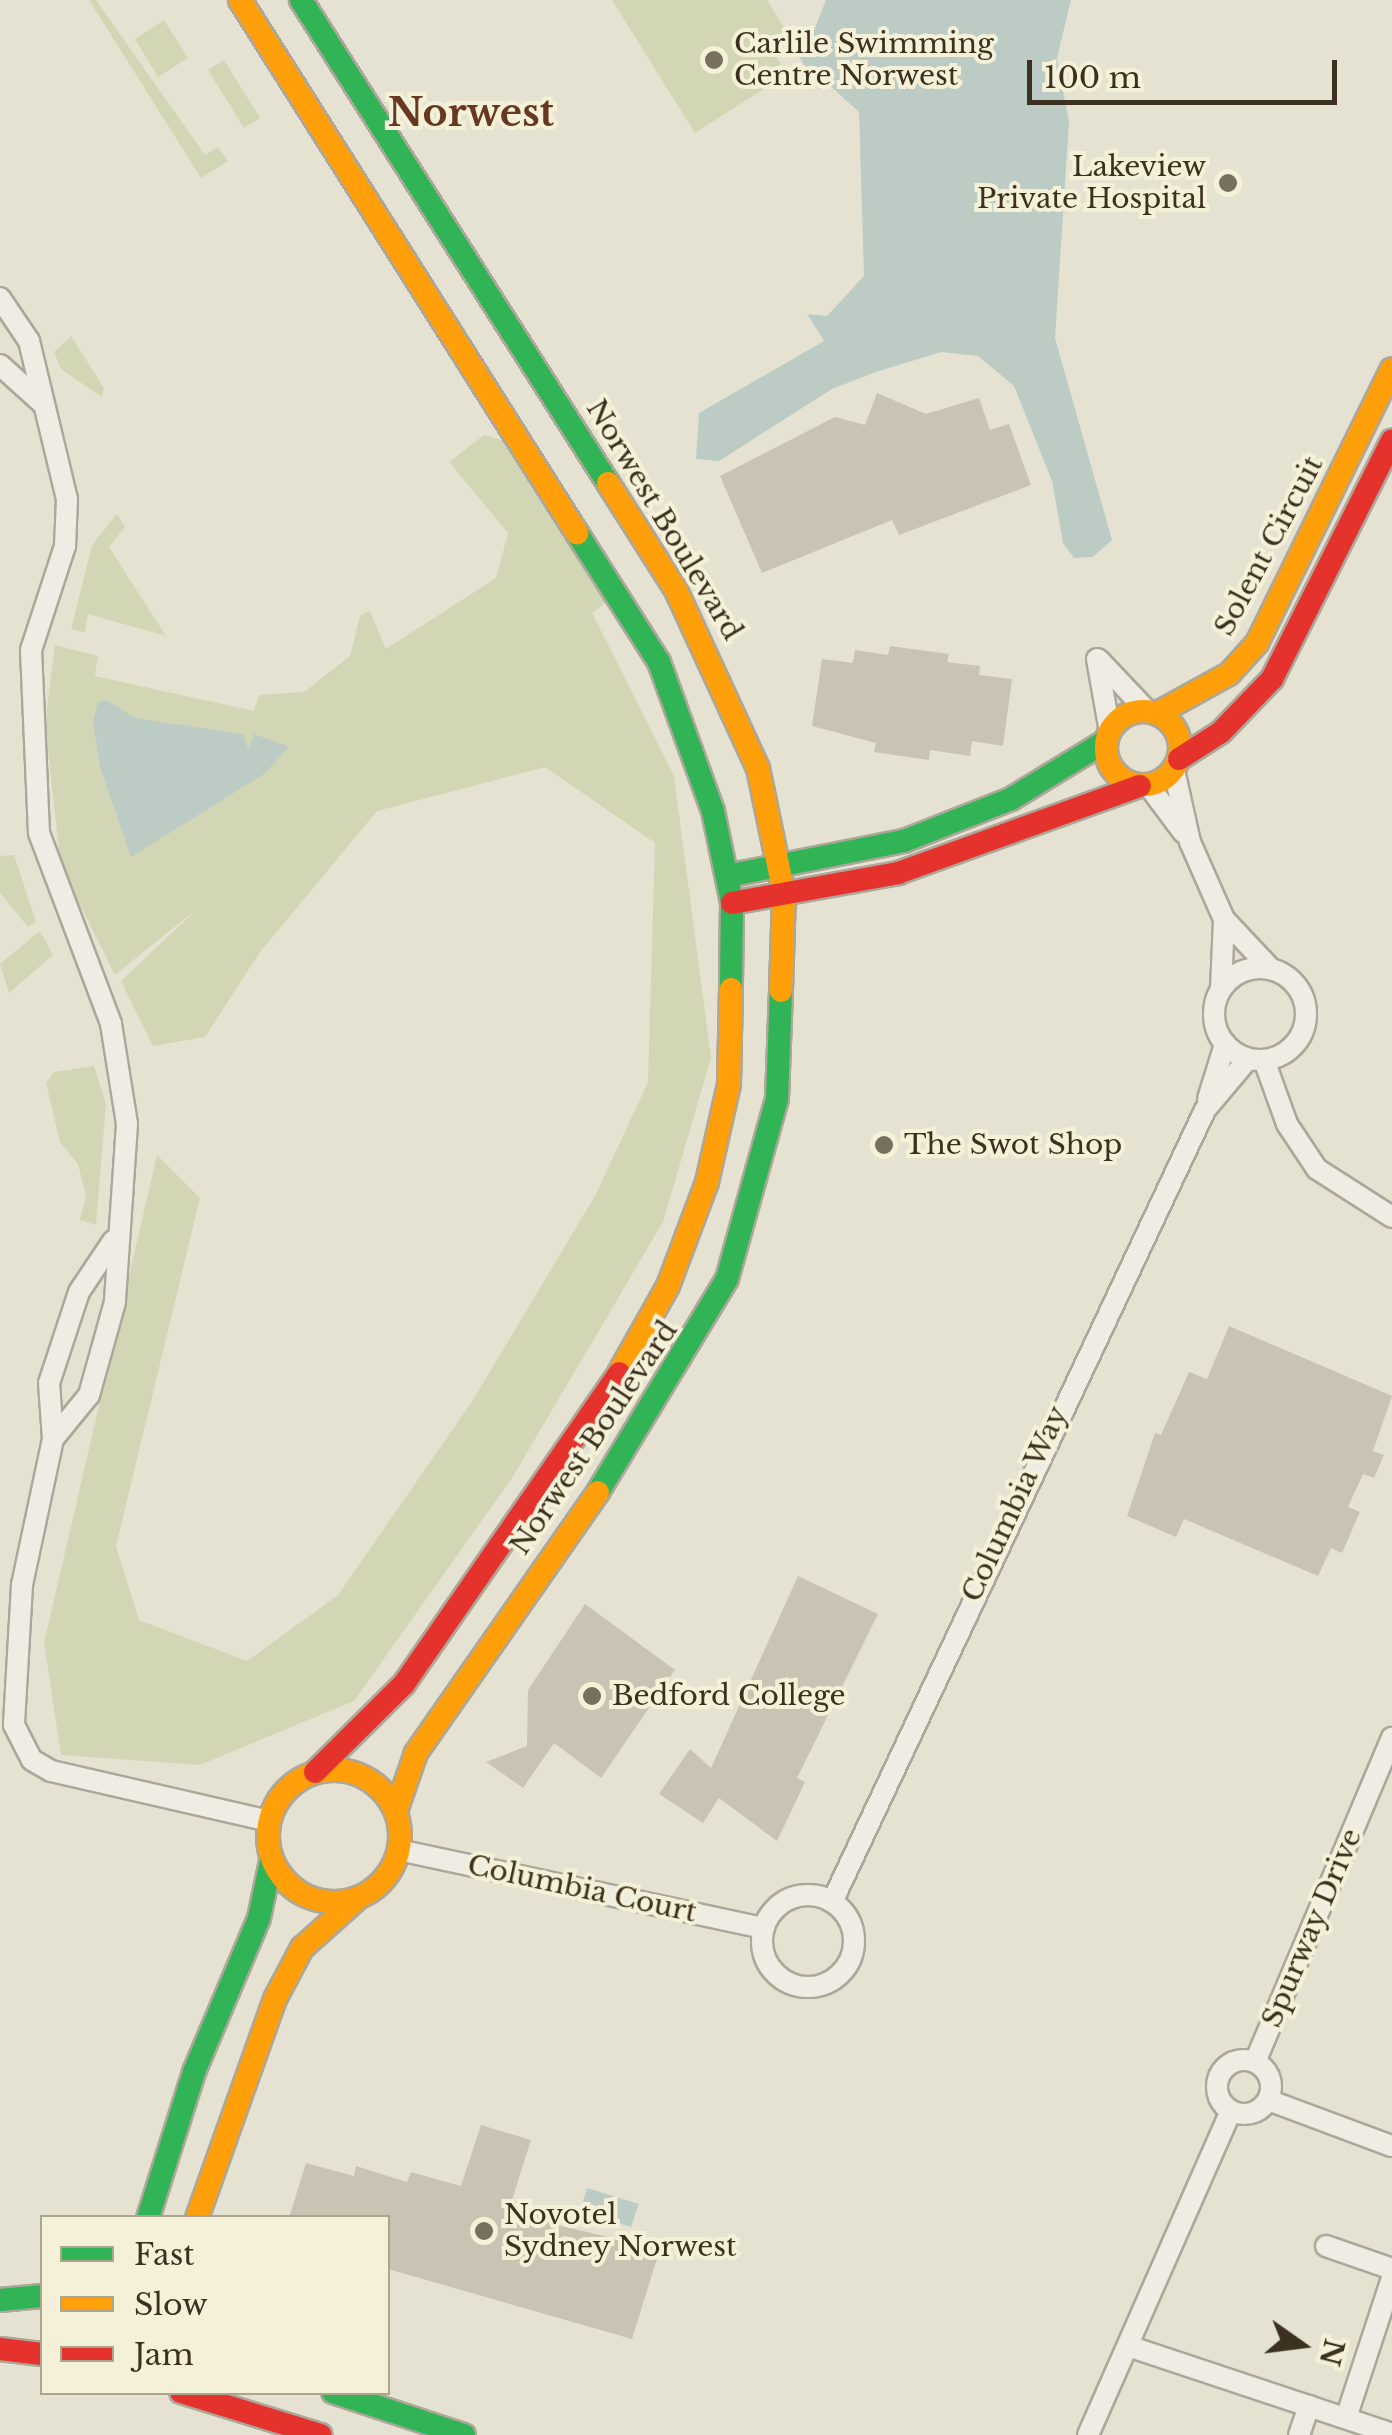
<!DOCTYPE html>
<style>
body{margin:0}
#map{position:relative;width:1392px;height:2435px;overflow:hidden;background:#e6e2d2;font-family:"Libre Baskerville",serif}
div>[style]{position:absolute}
[style*='--x']{left:calc(var(--x)*1px);top:calc(var(--y)*1px);width:calc(var(--w)*1px);rotate:calc(var(--a)*1deg)}
.green>*{inset:0;background:#d2d6b5}
.water>*{inset:0;background:#bcccc5}
.building>*{inset:0;background:#cac2b3}
.roads{filter:drop-shadow(2px 0 #aca79a) drop-shadow(-2px 0 #aca79a) drop-shadow(0 2px #aca79a) drop-shadow(0 -2px #aca79a)}
.street>*{height:20px;margin:-10px;padding:0 10px;transform-origin:10px;border-radius:10px;background:#eeece3}
.street>.ring{margin:-10px;padding:0;box-sizing:content-box;background:none;border:20px solid #eeece3;border-radius:50%}
.fast>*{height:22px;margin:-11px;padding:0 11px;transform-origin:11px;border-radius:11px;background:#30b455}
.slow>*{height:22px;margin:-11px;padding:0 11px;transform-origin:11px;border-radius:11px;background:#ff9f0a}
.slow>.ring{margin:-11px;padding:0;box-sizing:content-box;background:none;border:22px solid #ff9f0a;border-radius:50%}
.jam>*{height:22px;margin:-11px;padding:0 11px;transform-origin:11px;border-radius:11px;background:#e5322d}
.dots>*{width:28px;height:28px;translate:-50% -50%;box-sizing:border-box;border:5px solid #f5f1d9;border-radius:50%}
span{translate:-50% -50%;white-space:nowrap;text-align:center;line-height:1.15;-webkit-text-stroke:8px #f5f1d9;paint-order:stroke}
.poi-label{font-size:28px;color:#3c3121}
.left{translate:0 -50%;text-align:left}
.right{translate:-100% -50%;text-align:right}
.street-label{font-size:28px;color:#3c3121}
.district-label{font-size:38px;color:#673922;font-weight:700}
.legend{position:absolute;left:40px;top:2215px;width:350px;height:180px;box-sizing:border-box;background:#f5f1d9;border:2px solid #aba48f;margin:0;padding:12px 18px;list-style:none;font-size:30px;color:#3c3121}
.legend li{display:flex;align-items:center;gap:20px;height:50px}
.legend b{width:50px;border:2px solid #aba48f}
.north{position:absolute;left:1252px;top:2295px;width:100px;height:100px;-webkit-text-stroke:8px #f5f1d9;paint-order:stroke;rotate:104deg;font-size:28px;font-weight:700;line-height:40px;text-align:center;color:#3c3121}
.north::after{content:'';display:block;margin:auto;width:35px;height:45px;background:#3c3121;clip-path:polygon(50% 0,100% 100%,50% 72%,0 100%)}
.scale{position:absolute;left:1027px;top:60px;width:310px;height:45px;box-sizing:border-box;border:5px solid #3c3121;border-top:0;padding-left:12px;font-size:30px;line-height:35px;white-space:nowrap;color:#3c3121;-webkit-text-stroke:8px #f5f1d9;paint-order:stroke}
</style>
<div id="map">
<div class="green">
<i style="clip-path:polygon(89px 0,96px 0,205px 155px,218px 147px,228px 161px,201px 178px)"></i>
<i style="clip-path:polygon(612px 0,767px 0,788px 34px,770px 46px,787px 74px,695px 133px)"></i>
<i style="clip-path:polygon(164px 20px,188px 58px,158px 77px,135px 39px)"></i>
<i style="clip-path:polygon(224px 60px,260px 118px,244px 128px,208px 70px)"></i>
<i style="clip-path:polygon(71px 336px,104px 388px,102px 397px,61px 369px,54px 352px)"></i>
<i style="clip-path:polygon(484px 435px,506px 441px,609px 600px,592px 613px,674px 776px,711px 1058px,663px 1222px,512px 1478px,354px 1701px,200px 1765px,61px 1755px,44px 1643px,157px 1155px,200px 1198px,116px 1546px,139px 1620px,247px 1661px,338px 1595px,473px 1400px,596px 1194px,648px 1082px,655px 843px,545px 767px,377px 811px,260px 952px,205px 1037px,153px 1046px,121px 981px,198px 908px,115px 975px,61px 867px,45px 725px,55px 645px,98px 656px,95px 676px,254px 711px,259px 695px,304px 692px,350px 656px,360px 616px,370px 611px,386px 649px,496px 578px,508px 533px,449px 462px)"></i>
<i style="clip-path:polygon(117px 514px,125px 527px,109px 547px,166px 636px,88px 614px,85px 632px,71px 629px,92px 545px)"></i>
<i style="clip-path:polygon(14px 855px,36px 922px,28px 927px,0 893px,0 856px)"></i>
<i style="clip-path:polygon(40px 931px,53px 955px,9px 993px,0 964px)"></i>
<i style="clip-path:polygon(94px 1066px,106px 1104px,96px 1225px,80px 1220px,86px 1196px,78px 1164px,60px 1142px,46px 1083px,54px 1072px)"></i>
</div>
<div class="water">
<i style="clip-path:polygon(826px 0,1071px 0,1057px 58px,1069px 122px,1055px 338px,1112px 540px,1093px 557px,1074px 558px,1063px 543px,1052px 481px,1014px 386px,978px 356px,941px 352px,876px 372px,832px 389px,719px 461px,696px 459px,699px 413px,824px 341px,807px 314px,827px 316px,864px 276px,859px 112px,828px 84px,819px 89px,797px 53px,809px 43px)"></i>
<i style="clip-path:polygon(107px 700px,135px 718px,243px 734px,248px 749px,254px 734px,289px 747px,264px 774px,131px 857px,100px 767px,93px 722px,98px 702px)"></i>
<i style="clip-path:polygon(587px 2188px,639px 2204px,631px 2227px,580px 2212px)"></i>
</div>
<div class="building">
<i style="clip-path:polygon(877px 393px,926px 414px,979px 398px,990px 430px,1009px 424px,1031px 485px,899px 535px,892px 520px,762px 573px,720px 476px,835px 417px,865px 425px)"></i>
<i style="clip-path:polygon(890px 646px,949px 654px,947px 662px,980px 666px,979px 675px,1012px 679px,1003px 746px,972px 741px,970px 756px,930px 750px,929px 760px,874px 752px,876px 743px,812px 726px,822px 659px,853px 663px,855px 650px,888px 655px)"></i>
<i style="clip-path:polygon(1229px 1326px,1392px 1396px,1373px 1451px,1384px 1455px,1374px 1478px,1363px 1474px,1348px 1507px,1360px 1512px,1342px 1553px,1331px 1548px,1318px 1576px,1184px 1519px,1176px 1537px,1127px 1516px,1155px 1433px,1161px 1435px,1189px 1372px,1207px 1379px)"></i>
<i style="clip-path:polygon(798px 1576px,878px 1614px,797px 1778px,805px 1782px,777px 1841px,719px 1798px,703px 1823px,659px 1794px,690px 1749px,711px 1768px)"></i>
<i style="clip-path:polygon(585px 1604px,675px 1670px,601px 1778px,554px 1743px,523px 1788px,486px 1762px,527px 1746px,528px 1690px)"></i>
<i style="clip-path:polygon(481px 2125px,531px 2140px,512px 2200px,560px 2215px,557px 2225px,660px 2249px,632px 2339px,388px 2269px,388px 2218px,289px 2218px,306px 2163px,354px 2176px,356px 2166px,407px 2182px,411px 2172px,461px 2186px)"></i>
</div>
<div class="roads">
<div class="street">
<i style="--x:0;--y:298;--w:52;--a:56"></i>
<i style="--x:29;--y:341;--w:163;--a:76.5"></i>
<i style="--x:67;--y:499;--w:47;--a:92.4"></i>
<i style="--x:65;--y:546;--w:109;--a:108.1"></i>
<i style="--x:31;--y:650;--w:183;--a:87.5"></i>
<i style="--x:39;--y:833;--w:204;--a:69.3"></i>
<i style="--x:111;--y:1024;--w:101;--a:80.9"></i>
<i style="--x:127;--y:1124;--w:178;--a:93.9"></i>
<i style="--x:115;--y:1302;--w:97;--a:105.6"></i>
<i style="--x:89;--y:1395;--w:57;--a:129.3"></i>
<i style="--x:0;--y:365;--w:58;--a:42.2"></i>
<i style="--x:1097;--y:659;--w:74;--a:79.9"></i>
<i style="--x:1099;--y:660;--w:70;--a:46.7"></i>
<i style="--x:1174;--y:770;--w:74;--a:77.5"></i>
<i style="--x:1190;--y:842;--w:84;--a:66.2"></i>
<i style="--x:1224;--y:919;--w:67;--a:46.8"></i>
<i style="--x:1148;--y:785;--w:59;--a:53.3"></i>
<i class="ring" style="left:1214px;top:968px;width:72px;height:72px"></i>
<i style="--x:1221;--y:989;--w:70;--a:-87.5"></i>
<i style="--x:1264;--y:1060;--w:68;--a:70.2"></i>
<i style="--x:1287;--y:1124;--w:54;--a:56.3"></i>
<i style="--x:1317;--y:1169;--w:89;--a:32.6"></i>
<i style="--x:1208;--y:1099;--w:58;--a:-72.8"></i>
<i style="--x:113;--y:1241;--w:61;--a:123.7"></i>
<i style="--x:79;--y:1292;--w:96;--a:108.2"></i>
<i style="--x:49;--y:1383;--w:56;--a:85.9"></i>
<i style="--x:53;--y:1439;--w:149;--a:102"></i>
<i style="--x:22;--y:1585;--w:140;--a:93.3"></i>
<i style="--x:14;--y:1725;--w:39;--a:63"></i>
<i style="--x:32;--y:1760;--w:22;--a:30"></i>
<i style="--x:51;--y:1771;--w:224;--a:12.9"></i>
<i style="--x:399;--y:1850;--w:373;--a:12.1"></i>
<i class="ring" style="left:762px;top:1895px;width:72px;height:72px"></i>
<i style="--x:832;--y:1902;--w:875;--a:-64.78"></i>
<i style="--x:1205;--y:1110;--w:67;--a:-49.9"></i>
<i class="ring" style="left:1217px;top:2060px;width:34px;height:34px"></i>
<i style="--x:1255;--y:2062;--w:352;--a:-67.1"></i>
<i style="--x:1268;--y:2100;--w:132;--a:20.4"></i>
<i style="--x:1326;--y:2246;--w:70;--a:19.2"></i>
<i style="--x:1128;--y:2346;--w:278;--a:18.4"></i>
<i style="--x:1346;--y:2418;--w:147;--a:-71.8"></i>
<i style="--x:1088;--y:2435;--w:354;--a:-66.2"></i>
<i style="--x:1299;--y:2435;--w:31;--a:-71"></i>
</div>
<div class="fast">
<i style="--x:301;--y:0;--w:572;--a:57.56"></i>
<i style="--x:577;--y:533;--w:153;--a:57.6"></i>
<i style="--x:659;--y:662;--w:158;--a:70.1"></i>
<i style="--x:713;--y:811;--w:94;--a:78.3"></i>
<i style="--x:732;--y:903;--w:86;--a:90.7"></i>
<i style="--x:727;--y:876;--w:180;--a:-11.2"></i>
<i style="--x:904;--y:841;--w:115;--a:-21.4"></i>
<i style="--x:1011;--y:799;--w:111;--a:-31.4"></i>
<i style="--x:598;--y:1492;--w:249;--a:-58.8"></i>
<i style="--x:727;--y:1279;--w:187;--a:-74.5"></i>
<i style="--x:777;--y:1099;--w:108;--a:-87.9"></i>
<i style="--x:148;--y:2218;--w:153;--a:-72.5"></i>
<i style="--x:194;--y:2072;--w:167;--a:-67.1"></i>
<i style="--x:259;--y:1918;--w:58;--a:-78.1"></i>
<i style="--x:0;--y:2300;--w:42;--a:-5.4"></i>
<i style="--x:333;--y:2392;--w:138;--a:18.2"></i>
</div>
<div class="slow">
<i style="--x:240;--y:0;--w:631;--a:57.7"></i>
<i style="--x:608;--y:483;--w:127;--a:57.6"></i>
<i style="--x:676;--y:590;--w:196;--a:65.3"></i>
<i style="--x:758;--y:768;--w:129;--a:78.3"></i>
<i style="--x:784;--y:894;--w:97;--a:91.8"></i>
<i class="ring" style="left:1106px;top:711px;width:52px;height:52px"></i>
<i style="--x:1158;--y:713;--w:81;--a:-28.8"></i>
<i style="--x:1229;--y:674;--w:42;--a:-47.9"></i>
<i style="--x:1257;--y:643;--w:305;--a:-63.8"></i>
<i style="--x:619;--y:1373;--w:100;--a:-60.6"></i>
<i style="--x:668;--y:1286;--w:111;--a:-69.4"></i>
<i style="--x:707;--y:1182;--w:100;--a:-77.3"></i>
<i style="--x:729;--y:1084;--w:95;--a:-88.8"></i>
<i class="ring" style="left:268px;top:1770px;width:110px;height:110px"></i>
<i style="--x:396;--y:1811;--w:61;--a:-71"></i>
<i style="--x:416;--y:1753;--w:318;--a:-55.1"></i>
<i style="--x:197;--y:2218;--w:232;--a:-70.4"></i>
<i style="--x:275;--y:1999;--w:58;--a:-62.1"></i>
<i style="--x:302;--y:1948;--w:75;--a:-41.8"></i>
</div>
<div class="jam">
<i style="--x:1179;--y:759;--w:50;--a:-32.7"></i>
<i style="--x:1221;--y:732;--w:74;--a:-46.1"></i>
<i style="--x:1272;--y:679;--w:267;--a:-63.3"></i>
<i style="--x:732;--y:903;--w:169;--a:-10.2"></i>
<i style="--x:898;--y:873;--w:257;--a:-19.8"></i>
<i style="--x:315;--y:1772;--w:125;--a:-44.7"></i>
<i style="--x:404;--y:1684;--w:378;--a:-55.3"></i>
<i style="--x:0;--y:2349;--w:42;--a:6.8"></i>
<i style="--x:181;--y:2392;--w:146;--a:17.1"></i>
</div>
</div>
<div class="dots">
<i style="left:714px;top:60px;background:#786f5f"></i>
<i style="left:1228px;top:183px;background:#786f5f"></i>
<i style="left:884px;top:1145px;background:#786f5f"></i>
<i style="left:592px;top:1696px;background:#786f5f"></i>
<i style="left:484px;top:2231px;background:#786f5f"></i>
</div>
<div class="poi-label">
<span class="left" style="left:734px;top:60px">Carlile Swimming<br>Centre Norwest</span>
<span class="right" style="left:1206px;top:183px">Lakeview<br>Private Hospital</span>
<span class="left" style="left:904px;top:1145px">The Swot Shop</span>
<span class="left" style="left:612px;top:1696px">Bedford College</span>
<span class="left" style="left:504px;top:2231px">Novotel<br>Sydney Norwest</span>
</div>
<div class="street-label">
<span style="left:664px;top:520px;rotate:59deg">Norwest Boulevard</span>
<span style="left:1269px;top:546px;rotate:-62deg">Solent Circuit</span>
<span style="left:594px;top:1438px;rotate:-56deg">Norwest Boulevard</span>
<span style="left:1015px;top:1504px;rotate:-65deg">Columbia Way</span>
<span style="left:582px;top:1889px;rotate:12deg">Columbia Court</span>
<span style="left:1312px;top:1928px;rotate:-67deg">Spurway Drive</span>
</div>
<div class="district-label">
<span style="left:471px;top:113px">Norwest</span>
</div>
<ul class="legend">
<li><b style="height:12px;background:#30b455"></b>Fast</li>
<li><b style="height:12px;background:#ff9f0a"></b>Slow</li>
<li><b style="height:12px;background:#e5322d"></b>Jam</li>
</ul>
<div class="north">N</div>
<div class="scale">100 m</div>
</div>
